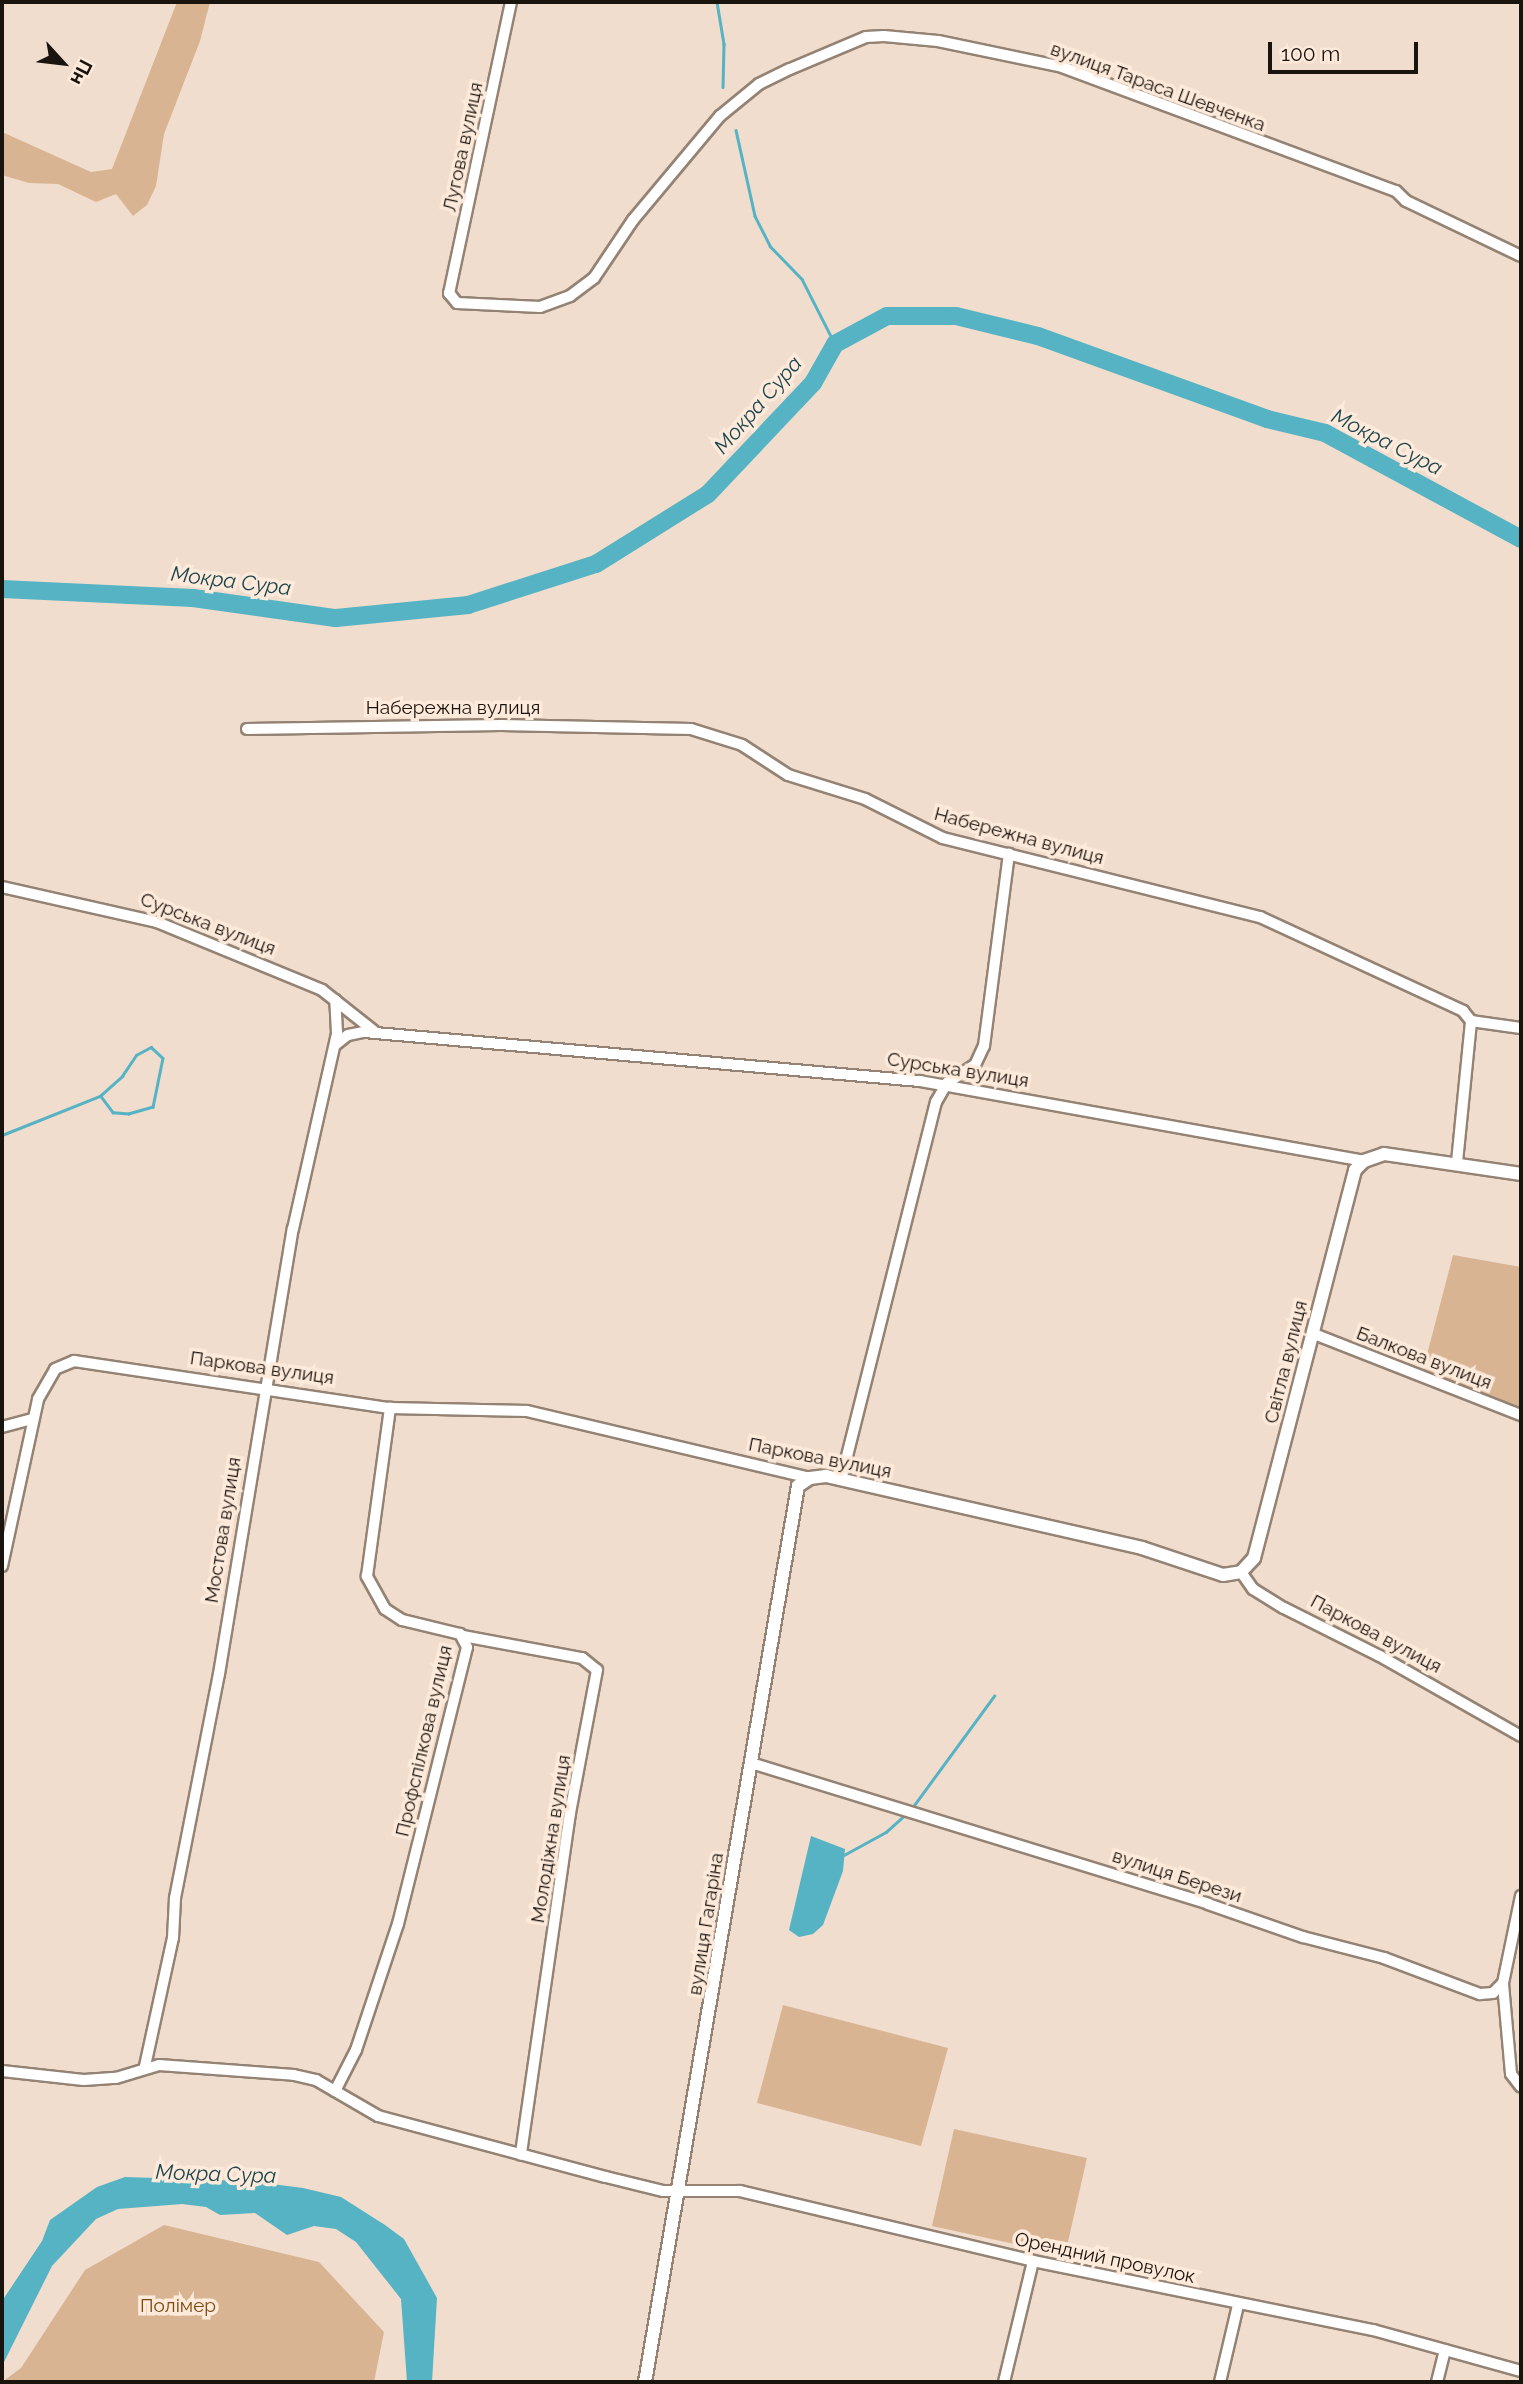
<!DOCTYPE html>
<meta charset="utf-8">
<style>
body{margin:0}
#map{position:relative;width:1523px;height:2384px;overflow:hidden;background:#f0ddcd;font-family:Raleway,sans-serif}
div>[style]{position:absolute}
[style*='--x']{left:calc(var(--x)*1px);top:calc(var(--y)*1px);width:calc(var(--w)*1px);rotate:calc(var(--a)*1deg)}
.green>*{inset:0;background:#d9b493}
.water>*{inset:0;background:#56b3c4}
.stream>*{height:2.5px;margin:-1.25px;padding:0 1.25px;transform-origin:1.25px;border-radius:1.25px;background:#56b3c4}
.river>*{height:18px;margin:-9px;padding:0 9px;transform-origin:9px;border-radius:9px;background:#56b3c4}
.roads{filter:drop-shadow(2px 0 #948374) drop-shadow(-2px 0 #948374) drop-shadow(0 2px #948374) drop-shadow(0 -2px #948374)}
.minor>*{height:10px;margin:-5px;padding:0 5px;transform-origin:5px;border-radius:5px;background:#fff}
.tertiary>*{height:12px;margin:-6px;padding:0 6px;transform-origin:6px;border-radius:6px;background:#fff}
span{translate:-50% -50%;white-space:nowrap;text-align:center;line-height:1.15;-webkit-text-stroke:7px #feeada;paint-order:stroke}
.street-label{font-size:19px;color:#1a140e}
.park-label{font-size:19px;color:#7c490f}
.water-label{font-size:21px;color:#1a454d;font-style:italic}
.frame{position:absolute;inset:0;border:4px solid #1a140e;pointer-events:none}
.north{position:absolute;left:28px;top:28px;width:70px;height:70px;-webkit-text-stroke:5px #feeada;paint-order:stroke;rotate:117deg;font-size:19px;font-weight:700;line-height:28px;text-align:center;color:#1a140e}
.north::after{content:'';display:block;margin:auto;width:24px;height:32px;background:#1a140e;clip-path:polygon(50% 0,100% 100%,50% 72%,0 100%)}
.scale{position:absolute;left:1268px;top:42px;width:150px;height:32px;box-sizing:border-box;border:4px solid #1a140e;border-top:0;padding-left:9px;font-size:21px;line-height:24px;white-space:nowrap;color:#1a140e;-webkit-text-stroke:5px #feeada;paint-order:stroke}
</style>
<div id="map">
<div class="green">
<i style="clip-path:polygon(177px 2px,210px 2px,200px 41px,164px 134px,156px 186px,147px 205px,133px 216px,116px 194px,96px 202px,58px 184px,29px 183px,2px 175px,2px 132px,91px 172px,112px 169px)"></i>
<i style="clip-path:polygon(1453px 1255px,1521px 1267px,1521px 1411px,1423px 1370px)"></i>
<i style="clip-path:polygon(783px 2005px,948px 2048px,921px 2146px,757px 2103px)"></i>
<i style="clip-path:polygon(954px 2129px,1087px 2158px,1065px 2255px,932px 2226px)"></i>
<i style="clip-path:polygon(164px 2225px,319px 2262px,384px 2332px,374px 2382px,2px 2382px,21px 2368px,85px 2270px)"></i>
</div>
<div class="water">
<i style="clip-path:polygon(811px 1836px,845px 1849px,843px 1871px,823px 1925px,813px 1934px,799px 1937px,789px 1930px)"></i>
<i style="clip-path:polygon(125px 2177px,249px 2181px,303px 2188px,341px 2197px,385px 2225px,404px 2239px,437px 2298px,432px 2382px,407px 2382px,401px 2299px,356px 2242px,336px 2229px,314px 2226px,287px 2235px,255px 2213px,220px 2215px,206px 2207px,182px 2204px,118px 2209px,96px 2219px,52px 2266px,2px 2366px,2px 2301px,42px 2241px,50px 2220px,97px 2187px)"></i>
</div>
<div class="stream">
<i style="--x:717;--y:2;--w:43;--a:80.5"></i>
<i style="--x:724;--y:44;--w:43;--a:91.3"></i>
<i style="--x:736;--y:130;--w:88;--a:77.5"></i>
<i style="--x:755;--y:216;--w:34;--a:63"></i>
<i style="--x:770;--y:246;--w:46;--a:45.9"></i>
<i style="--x:802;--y:279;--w:73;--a:63.1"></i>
<i style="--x:2;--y:1135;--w:105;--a:-21.7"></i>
<i style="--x:100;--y:1096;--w:30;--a:-42"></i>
<i style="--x:122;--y:1076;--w:25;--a:-56"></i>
<i style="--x:136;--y:1055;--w:17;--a:-28"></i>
<i style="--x:151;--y:1047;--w:16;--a:43"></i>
<i style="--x:163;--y:1058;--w:50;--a:101.5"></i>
<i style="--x:153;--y:1107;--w:25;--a:164"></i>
<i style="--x:129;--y:1114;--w:16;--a:-176"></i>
<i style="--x:113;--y:1113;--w:21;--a:-127"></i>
<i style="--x:912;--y:1808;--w:139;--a:-53.8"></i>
<i style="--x:842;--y:1856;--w:50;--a:-28.6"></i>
<i style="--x:886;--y:1832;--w:28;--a:-42"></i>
</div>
<div class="river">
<i style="--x:2;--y:589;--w:191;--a:2.7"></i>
<i style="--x:193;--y:598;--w:144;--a:8"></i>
<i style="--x:336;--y:618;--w:133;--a:-5.6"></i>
<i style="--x:468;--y:605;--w:134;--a:-17.8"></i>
<i style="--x:596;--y:564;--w:132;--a:-32"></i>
<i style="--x:708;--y:494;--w:153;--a:-46.6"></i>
<i style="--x:813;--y:383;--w:45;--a:-60.6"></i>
<i style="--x:835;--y:344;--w:59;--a:-28.3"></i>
<i style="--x:887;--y:316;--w:69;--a:0"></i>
<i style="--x:956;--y:316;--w:84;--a:13.7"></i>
<i style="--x:1038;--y:336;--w:244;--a:19.9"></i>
<i style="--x:1267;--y:419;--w:60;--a:13.6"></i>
<i style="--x:1325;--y:433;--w:223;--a:28.4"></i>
</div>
<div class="roads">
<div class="minor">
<i style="--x:511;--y:2;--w:298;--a:102"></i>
<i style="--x:449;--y:293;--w:13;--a:51"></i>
<i style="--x:457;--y:303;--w:83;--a:2.8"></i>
<i style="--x:540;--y:307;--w:32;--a:-20"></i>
<i style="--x:570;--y:296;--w:30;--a:-37"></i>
<i style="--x:594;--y:278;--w:70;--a:-56.1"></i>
<i style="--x:633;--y:220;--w:136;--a:-50.1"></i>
<i style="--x:720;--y:116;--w:50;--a:-39.4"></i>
<i style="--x:759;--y:84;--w:34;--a:-26"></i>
<i style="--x:790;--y:69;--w:82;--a:-22.8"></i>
<i style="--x:866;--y:37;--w:18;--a:-3"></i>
<i style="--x:884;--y:36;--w:54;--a:5.3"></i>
<i style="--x:938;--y:41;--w:127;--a:11.8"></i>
<i style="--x:1062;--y:67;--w:356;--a:20.4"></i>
<i style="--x:1396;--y:191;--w:14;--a:45"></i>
<i style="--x:1406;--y:201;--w:127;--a:25.6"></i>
<i style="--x:247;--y:729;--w:254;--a:-0.9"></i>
<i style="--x:501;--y:725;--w:190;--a:1.2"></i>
<i style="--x:691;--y:729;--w:53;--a:17.4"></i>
<i style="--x:742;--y:745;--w:55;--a:33.1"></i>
<i style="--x:788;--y:775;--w:81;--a:17.3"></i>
<i style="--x:865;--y:799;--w:87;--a:26.6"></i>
<i style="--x:943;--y:838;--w:327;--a:14"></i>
<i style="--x:1260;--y:917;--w:224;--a:24.8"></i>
<i style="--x:1463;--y:1011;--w:13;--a:51"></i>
<i style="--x:1471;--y:1021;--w:50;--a:8"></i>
<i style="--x:2;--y:887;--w:159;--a:12.7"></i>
<i style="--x:157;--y:922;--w:178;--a:22.4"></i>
<i style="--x:322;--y:990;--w:66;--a:38.3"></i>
<i style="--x:335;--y:1045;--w:16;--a:-38"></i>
<i style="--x:348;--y:1035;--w:16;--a:-11"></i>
<i style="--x:364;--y:1032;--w:558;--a:5.04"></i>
<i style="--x:920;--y:1081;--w:451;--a:10.2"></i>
<i style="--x:1457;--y:1162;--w:142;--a:-84.3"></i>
<i style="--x:1314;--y:1334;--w:222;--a:21.4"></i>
<i style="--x:2;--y:1427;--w:31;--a:-15"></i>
<i style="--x:841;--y:1480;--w:390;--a:-75.9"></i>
<i style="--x:936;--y:1102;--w:22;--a:-60"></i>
<i style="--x:947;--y:1083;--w:33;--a:-33"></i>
<i style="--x:975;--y:1065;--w:21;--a:-65"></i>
<i style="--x:984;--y:1046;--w:194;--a:-82.6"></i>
<i style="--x:2;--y:1566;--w:171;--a:-77.8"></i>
<i style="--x:38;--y:1399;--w:34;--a:-60"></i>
<i style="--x:55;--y:1369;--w:21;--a:-23"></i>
<i style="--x:74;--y:1361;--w:319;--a:8.5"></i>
<i style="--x:390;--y:1408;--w:137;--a:1.3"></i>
<i style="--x:527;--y:1411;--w:291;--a:13.3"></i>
<i style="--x:1241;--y:1572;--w:21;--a:55"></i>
<i style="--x:1253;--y:1589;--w:36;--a:32"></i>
<i style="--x:1284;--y:1608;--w:107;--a:26.6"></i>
<i style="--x:1380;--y:1656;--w:162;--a:29.6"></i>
<i style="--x:463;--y:1636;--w:121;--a:10.5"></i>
<i style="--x:582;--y:1658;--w:19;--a:39"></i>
<i style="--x:597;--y:1670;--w:146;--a:100.7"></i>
<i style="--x:570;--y:1813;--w:345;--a:98.2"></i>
<i style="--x:751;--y:1763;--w:478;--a:17.1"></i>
<i style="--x:1208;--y:1904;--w:101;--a:19.2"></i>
<i style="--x:1303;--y:1937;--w:84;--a:14.5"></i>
<i style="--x:1384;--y:1958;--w:103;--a:20.6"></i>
<i style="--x:1480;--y:1994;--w:13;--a:-4"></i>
<i style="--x:1493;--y:1993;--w:14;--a:-45"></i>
<i style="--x:1503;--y:1983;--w:89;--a:-78.3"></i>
<i style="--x:1503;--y:1984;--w:90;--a:84.9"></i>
<i style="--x:1511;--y:2074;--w:16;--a:52"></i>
<i style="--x:145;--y:2066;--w:131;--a:-77.7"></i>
<i style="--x:173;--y:1938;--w:40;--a:-87.1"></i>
<i style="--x:175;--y:1898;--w:228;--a:-78.9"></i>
<i style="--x:219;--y:1674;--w:451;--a:-80.6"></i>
<i style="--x:293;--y:1229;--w:201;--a:-77.3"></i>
<i style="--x:337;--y:1033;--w:33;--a:-93"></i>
<i style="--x:2;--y:2071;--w:82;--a:6.3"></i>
<i style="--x:84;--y:2080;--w:32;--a:-4"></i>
<i style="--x:116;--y:2078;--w:45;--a:-16.8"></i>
<i style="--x:159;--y:2065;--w:135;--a:4.2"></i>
<i style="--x:294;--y:2075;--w:23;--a:13"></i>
<i style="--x:316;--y:2080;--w:72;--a:30.1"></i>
<i style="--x:378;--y:2116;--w:236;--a:15"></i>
<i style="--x:606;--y:2177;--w:59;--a:13.8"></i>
<i style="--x:663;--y:2191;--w:77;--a:0"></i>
<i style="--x:740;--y:2191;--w:301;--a:13.4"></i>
<i style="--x:1033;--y:2261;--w:347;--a:11.5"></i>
<i style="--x:1373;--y:2330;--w:154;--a:15.5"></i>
<i style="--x:335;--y:2091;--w:46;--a:-62.9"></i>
<i style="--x:356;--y:2050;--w:133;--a:-71.6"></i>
<i style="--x:398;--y:1924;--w:285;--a:-76"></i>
<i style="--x:467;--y:1647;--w:15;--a:-118"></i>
<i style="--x:460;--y:1634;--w:60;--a:-166.4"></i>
<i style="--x:402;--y:1620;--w:20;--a:-147"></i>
<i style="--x:385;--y:1609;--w:38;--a:-119"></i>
<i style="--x:367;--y:1576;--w:170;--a:-82.2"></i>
<i style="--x:1004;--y:2382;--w:124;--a:-76.5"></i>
<i style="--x:1220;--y:2382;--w:79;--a:-76.8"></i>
<i style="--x:1437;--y:2382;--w:33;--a:-76"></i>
</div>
<div class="tertiary">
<i style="--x:645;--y:2382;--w:909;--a:-80.31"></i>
<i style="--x:798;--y:1486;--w:14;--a:-34"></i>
<i style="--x:810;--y:1478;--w:16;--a:-7"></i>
<i style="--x:826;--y:1476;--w:324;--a:12.8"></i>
<i style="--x:1142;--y:1548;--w:85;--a:18.4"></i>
<i style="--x:1223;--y:1575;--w:18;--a:-9"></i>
<i style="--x:1241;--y:1572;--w:19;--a:-47"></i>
<i style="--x:1254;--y:1558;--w:401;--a:-75.4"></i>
<i style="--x:1355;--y:1170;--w:13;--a:-45"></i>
<i style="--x:1364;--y:1161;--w:21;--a:-19"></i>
<i style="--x:1384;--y:1154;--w:138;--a:8.3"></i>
</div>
</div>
<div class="street-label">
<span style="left:1158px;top:87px;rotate:20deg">вулиця Тараса Шевченка</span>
<span style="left:463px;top:147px;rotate:-78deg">Лугова вулиця</span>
<span style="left:453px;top:708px">Набережна вулиця</span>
<span style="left:1019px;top:836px;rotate:15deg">Набережна вулиця</span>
<span style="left:208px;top:924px;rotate:21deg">Сурська вулиця</span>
<span style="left:958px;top:1070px;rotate:9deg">Сурська вулиця</span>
<span style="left:1424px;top:1358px;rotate:21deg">Балкова вулиця</span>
<span style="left:1286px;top:1362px;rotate:-76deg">Світла вулиця</span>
<span style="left:262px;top:1368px;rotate:8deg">Паркова вулиця</span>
<span style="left:820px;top:1458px;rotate:11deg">Паркова вулиця</span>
<span style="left:223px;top:1530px;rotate:-81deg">Мостова вулиця</span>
<span style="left:1376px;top:1634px;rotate:28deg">Паркова вулиця</span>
<span style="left:424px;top:1741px;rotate:-77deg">Профспілкова вулиця</span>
<span style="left:551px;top:1839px;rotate:-81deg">Молодіжна вулиця</span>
<span style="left:1177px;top:1876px;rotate:18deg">вулиця Берези</span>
<span style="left:706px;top:1924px;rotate:-81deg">вулиця Гагаріна</span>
<span style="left:1105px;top:2258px;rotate:12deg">Орендний провулок</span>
</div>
<div class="park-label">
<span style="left:178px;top:2306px">Полімер</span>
</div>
<div class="water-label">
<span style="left:758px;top:405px;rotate:-49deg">Мокра Сура</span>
<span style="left:1387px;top:442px;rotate:27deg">Мокра Сура</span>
<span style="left:231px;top:581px;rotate:7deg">Мокра Сура</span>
<span style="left:216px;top:2174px;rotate:2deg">Мокра Сура</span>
</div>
<div class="frame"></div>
<div class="north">Пн</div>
<div class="scale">100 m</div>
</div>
